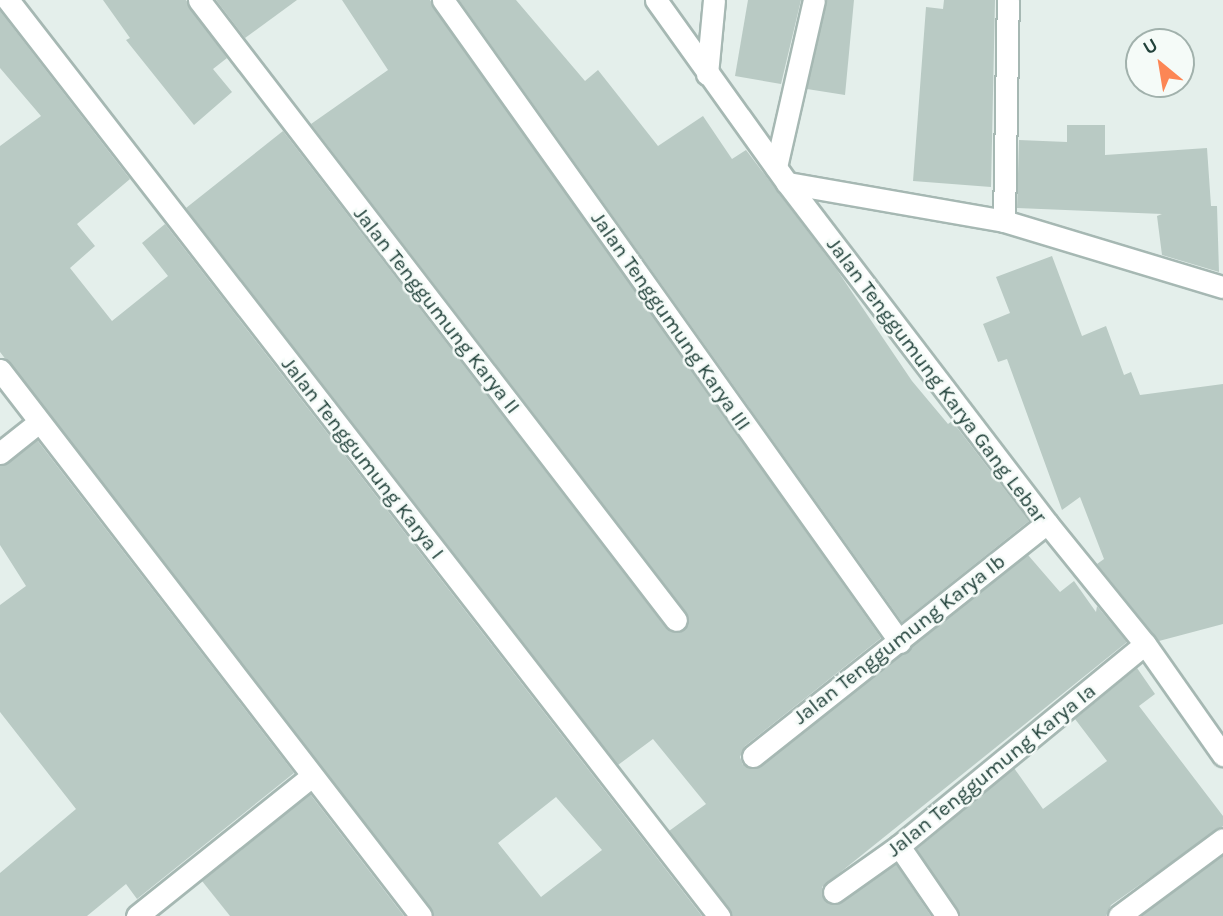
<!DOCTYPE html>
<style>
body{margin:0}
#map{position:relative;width:1223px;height:916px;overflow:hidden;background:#e4efeb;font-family:Karla,sans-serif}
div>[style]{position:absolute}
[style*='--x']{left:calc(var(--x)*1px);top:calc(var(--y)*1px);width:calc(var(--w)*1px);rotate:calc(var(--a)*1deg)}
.building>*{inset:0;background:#b9cac4}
.roads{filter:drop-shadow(2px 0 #a6b8b3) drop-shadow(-2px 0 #a6b8b3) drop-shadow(0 2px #a6b8b3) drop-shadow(0 -2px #a6b8b3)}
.street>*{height:21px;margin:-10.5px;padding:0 10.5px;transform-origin:10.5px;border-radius:10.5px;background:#fff}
span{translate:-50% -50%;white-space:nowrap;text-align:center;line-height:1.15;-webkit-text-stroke:5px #f5fbf8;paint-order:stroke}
.street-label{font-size:21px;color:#22423b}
.north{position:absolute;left:1125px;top:28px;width:70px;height:70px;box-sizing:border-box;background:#f5fbf8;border:2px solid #a1b1ac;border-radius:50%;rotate:330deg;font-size:19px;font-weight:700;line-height:28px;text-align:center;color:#22423b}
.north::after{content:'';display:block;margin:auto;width:24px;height:32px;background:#fc8655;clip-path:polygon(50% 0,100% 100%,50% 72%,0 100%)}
</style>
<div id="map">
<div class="building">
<i style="clip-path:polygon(103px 0,186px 0,227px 58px,213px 69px,232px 92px,194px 125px,126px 40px,130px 38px)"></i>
<i style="clip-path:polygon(216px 0,297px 0,245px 38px)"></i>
<i style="clip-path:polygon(342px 0,430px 0,881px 638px,745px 746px,740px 757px,743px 765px,761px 766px,1028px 555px,1060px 592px,1074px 581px,1096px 612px,1097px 606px,1127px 642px,822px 887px,824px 900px,836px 905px,896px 864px,931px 916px,732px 916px,669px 831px,706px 804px,653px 739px,618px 765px,186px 208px,283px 131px,666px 628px,677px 633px,684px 630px,686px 612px,311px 124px,388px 70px)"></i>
<i style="clip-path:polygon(459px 0,516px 0,585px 81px,598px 70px,658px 146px,703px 116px,732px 159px,746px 150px,837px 270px,912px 381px,948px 424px,952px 421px,1029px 521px,902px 622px)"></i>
<i style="clip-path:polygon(748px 0,801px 0,781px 84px,735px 76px)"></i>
<i style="clip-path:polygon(827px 0,854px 0,845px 95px,807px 89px)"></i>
<i style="clip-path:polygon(944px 0,995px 0,991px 187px,913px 181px,926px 7px,943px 9px)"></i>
<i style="clip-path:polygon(evenodd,0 11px,130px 179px,77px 224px,95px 246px,70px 268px,112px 321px,168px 276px,142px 243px,165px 224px,702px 916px,434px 916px,0 352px,0 146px,41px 116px,0 68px,0 11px,556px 797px,602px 850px,541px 897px,498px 843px,556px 797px)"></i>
<i style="clip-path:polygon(1067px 125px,1105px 125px,1105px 155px,1207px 148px,1211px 206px,1217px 206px,1219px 272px,1162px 255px,1157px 216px,1162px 214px,1017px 208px,1019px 140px,1067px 142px)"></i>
<i style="clip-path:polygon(1052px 256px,1082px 336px,1106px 326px,1124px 375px,1131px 372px,1140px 395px,1223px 384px,1223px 624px,1159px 641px,1097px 564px,1104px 559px,1080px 497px,1062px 510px,1007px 359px,998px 362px,983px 324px,1010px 313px,996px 277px)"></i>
<i style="clip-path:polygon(37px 440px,294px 773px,137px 899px,126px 884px,87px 916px,0 916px,0 873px,76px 809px,0 712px,0 605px,26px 586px,0 545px,0 466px)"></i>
<i style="clip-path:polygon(1137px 668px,1155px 694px,1139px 706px,1223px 816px,1223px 826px,1111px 905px,1106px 916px,960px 916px,917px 849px,1014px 768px,1043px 809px,1107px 761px,1075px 719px)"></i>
<i style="clip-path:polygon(310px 794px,404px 916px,230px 916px,202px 881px)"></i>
<i style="clip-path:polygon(1223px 855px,1223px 916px,1141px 916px)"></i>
</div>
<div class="roads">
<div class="street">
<i style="--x:8;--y:0;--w:1160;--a:52.18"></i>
<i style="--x:199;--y:0;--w:782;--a:52.43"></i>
<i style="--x:443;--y:0;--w:788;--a:54.56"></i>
<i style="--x:656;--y:0;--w:225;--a:54.4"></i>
<i style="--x:787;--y:183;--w:428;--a:52.6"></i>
<i style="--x:1047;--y:523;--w:156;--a:51"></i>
<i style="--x:1145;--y:644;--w:136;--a:54.9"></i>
<i style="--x:707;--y:74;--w:74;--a:-84.6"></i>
<i style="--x:776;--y:167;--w:171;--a:-77.2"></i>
<i style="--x:787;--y:183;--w:220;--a:9.9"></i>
<i style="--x:1004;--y:221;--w:221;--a:-89"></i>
<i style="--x:1004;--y:221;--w:229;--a:16.8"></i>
<i style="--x:0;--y:370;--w:689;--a:52.37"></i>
<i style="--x:0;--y:453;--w:50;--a:-38.5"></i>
<i style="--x:753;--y:756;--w:375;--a:-38.4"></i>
<i style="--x:899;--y:846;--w:85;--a:55.6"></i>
<i style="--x:834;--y:892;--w:80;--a:-35.3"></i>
<i style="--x:899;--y:846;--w:318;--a:-39.4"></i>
<i style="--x:137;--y:916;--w:224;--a:-38.7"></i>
<i style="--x:1119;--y:916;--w:129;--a:-36.5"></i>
</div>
</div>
<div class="street-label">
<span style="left:437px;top:310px;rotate:52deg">Jalan Tenggumung Karya II</span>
<span style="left:671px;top:321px;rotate:55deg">Jalan Tenggumung Karya III</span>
<span style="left:937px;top:380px;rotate:53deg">Jalan Tenggumung Karya Gang Lebar</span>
<span style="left:363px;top:458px;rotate:52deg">Jalan Tenggumung Karya I</span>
<span style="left:899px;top:639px;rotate:-38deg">Jalan Tenggumung Karya Ib</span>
<span style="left:991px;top:770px;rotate:-39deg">Jalan Tenggumung Karya Ia</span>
</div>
<div class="north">U</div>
</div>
